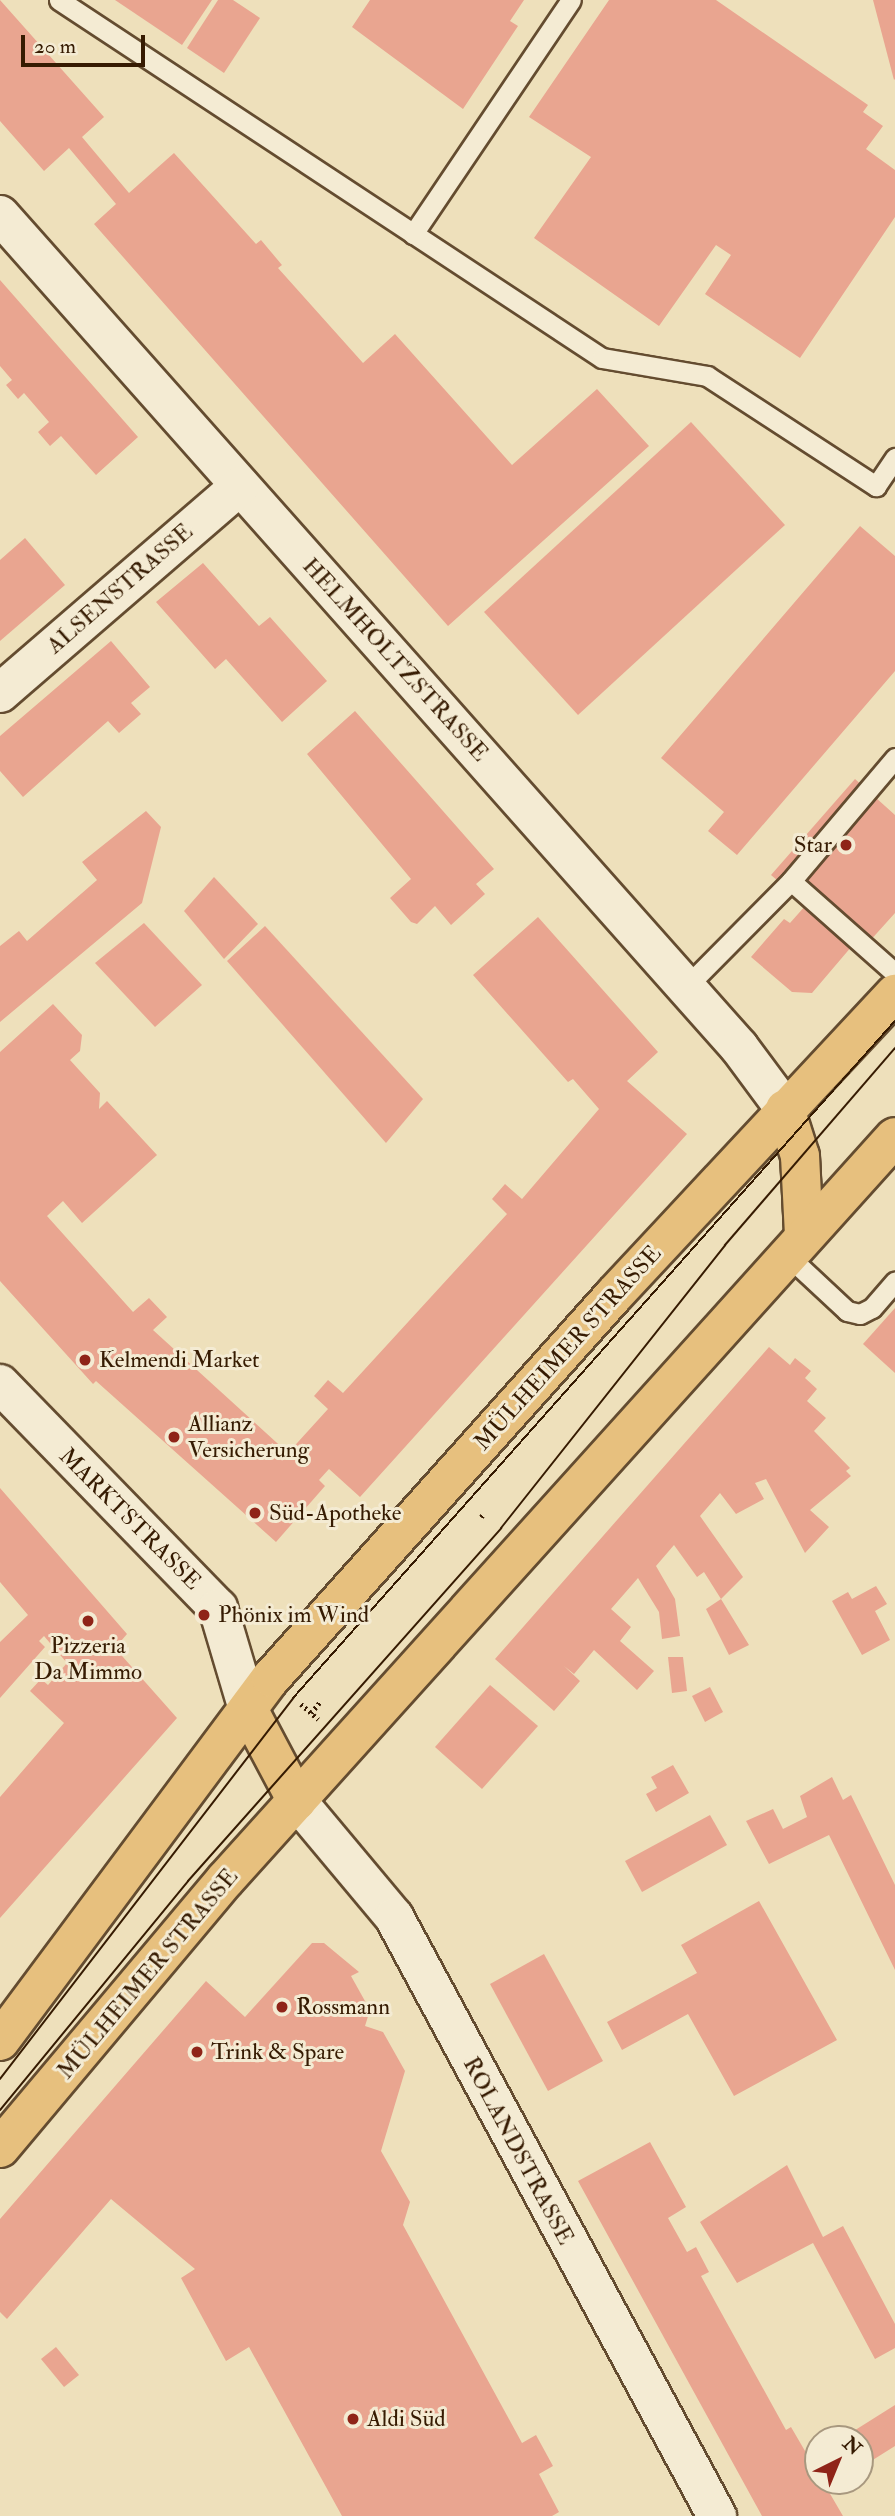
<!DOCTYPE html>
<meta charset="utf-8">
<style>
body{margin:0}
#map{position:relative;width:895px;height:2516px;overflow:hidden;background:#eee0bb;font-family:"IM FELL Double Pica",serif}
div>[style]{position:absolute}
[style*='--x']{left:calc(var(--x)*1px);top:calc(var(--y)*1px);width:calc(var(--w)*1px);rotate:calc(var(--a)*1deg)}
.building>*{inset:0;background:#e9a590}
.path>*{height:4.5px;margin-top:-2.25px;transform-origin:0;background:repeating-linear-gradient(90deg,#361b02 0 2px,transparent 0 5.5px)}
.roads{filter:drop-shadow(2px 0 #644c30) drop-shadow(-2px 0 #644c30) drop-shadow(0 2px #644c30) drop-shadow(0 -2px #644c30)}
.service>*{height:19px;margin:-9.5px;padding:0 9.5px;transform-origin:9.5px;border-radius:9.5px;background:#f4ebd3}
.minor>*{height:38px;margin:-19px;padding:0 19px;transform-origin:19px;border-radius:19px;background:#f4ebd3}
.primary>*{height:38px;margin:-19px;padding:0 19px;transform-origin:19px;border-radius:19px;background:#e7c07e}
.tram>*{height:2px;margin:-1px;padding:0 1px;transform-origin:1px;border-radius:1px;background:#361b02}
.dots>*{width:19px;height:19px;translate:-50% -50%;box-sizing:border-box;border:4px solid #f4ebd3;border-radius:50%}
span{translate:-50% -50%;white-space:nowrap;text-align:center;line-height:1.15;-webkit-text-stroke:6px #f4ebd3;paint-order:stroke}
.street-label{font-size:23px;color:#361b02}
.poi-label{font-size:23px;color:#361b02}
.right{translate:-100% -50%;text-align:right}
.left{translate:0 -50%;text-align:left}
.north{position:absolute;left:804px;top:2425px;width:70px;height:70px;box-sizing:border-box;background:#f4ebd3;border:2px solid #a8987f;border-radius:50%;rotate:43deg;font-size:19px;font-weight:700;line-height:28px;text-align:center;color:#361b02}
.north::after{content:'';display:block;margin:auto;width:24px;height:32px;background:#8f2418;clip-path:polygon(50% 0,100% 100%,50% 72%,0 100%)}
.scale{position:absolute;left:21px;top:35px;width:124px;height:32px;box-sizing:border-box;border:4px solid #361b02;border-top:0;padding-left:9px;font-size:21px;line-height:24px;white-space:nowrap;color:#361b02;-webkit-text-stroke:5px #f4ebd3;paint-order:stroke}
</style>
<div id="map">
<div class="building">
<i style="clip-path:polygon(0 0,104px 117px,82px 137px,129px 193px,174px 153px,256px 244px,261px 240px,282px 265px,278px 268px,363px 363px,395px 334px,512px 465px,597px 389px,649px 446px,448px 626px,94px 224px,116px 204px,69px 148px,44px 171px,0 121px)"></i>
<i style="clip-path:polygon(115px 0,212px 0,182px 45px)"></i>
<i style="clip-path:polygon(218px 0,233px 0,260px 18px,224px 73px,187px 48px)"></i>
<i style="clip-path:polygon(370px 0,524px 0,510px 21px,518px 26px,463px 109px,352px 27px)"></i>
<i style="clip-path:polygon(609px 0,716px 0,868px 105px,863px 112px,883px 126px,866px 149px,895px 170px,895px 217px,800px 358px,705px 294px,731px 255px,716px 245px,659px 326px,534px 238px,591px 157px,529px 117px)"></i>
<i style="clip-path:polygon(873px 0,895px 0,895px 79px,894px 80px)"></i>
<i style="clip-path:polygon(0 280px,138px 437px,96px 475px,61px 436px,50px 446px,38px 432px,49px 422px,24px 393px,18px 399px,6px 385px,12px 380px,0 366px)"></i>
<i style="clip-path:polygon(691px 422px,785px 525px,578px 715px,484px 612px)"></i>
<i style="clip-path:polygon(860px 526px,895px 556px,895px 671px,737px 855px,708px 831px,724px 812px,661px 758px)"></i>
<i style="clip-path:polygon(25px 538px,65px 585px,0 641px,0 560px)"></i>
<i style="clip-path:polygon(203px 563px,259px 626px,270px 617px,327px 681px,282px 722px,226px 659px,215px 669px,156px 602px)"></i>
<i style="clip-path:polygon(111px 641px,150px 687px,131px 703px,141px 714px,119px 733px,108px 721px,23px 797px,0 771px,0 736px)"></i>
<i style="clip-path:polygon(355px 711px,494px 869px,476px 884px,485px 894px,451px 925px,435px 906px,417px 924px,411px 922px,390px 898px,411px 879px,307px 754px)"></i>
<i style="clip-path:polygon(855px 779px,895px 815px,895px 913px,859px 953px,852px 946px,812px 993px,792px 992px,751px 957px,784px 919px,790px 923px,806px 905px,771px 875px)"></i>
<i style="clip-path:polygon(146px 811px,161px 827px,142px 903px,0 1022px,0 946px,19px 931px,27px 941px,97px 880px,82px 862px)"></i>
<i style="clip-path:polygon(214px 877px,258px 924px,224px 959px,184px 911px)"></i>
<i style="clip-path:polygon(538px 917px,658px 1052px,627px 1081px,687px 1134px,360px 1497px,329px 1469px,319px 1480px,325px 1486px,276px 1542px,96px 1381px,93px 1384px,0 1281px,0 1052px,53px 1004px,82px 1035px,80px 1051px,70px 1060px,100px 1093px,99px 1109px,107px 1101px,157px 1155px,82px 1223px,63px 1201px,47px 1216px,133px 1312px,149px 1298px,167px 1317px,153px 1330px,288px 1453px,328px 1409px,314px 1396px,328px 1380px,343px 1393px,507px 1214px,492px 1199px,505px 1184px,522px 1199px,599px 1109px,573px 1079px,568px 1082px,473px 975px)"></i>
<i style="clip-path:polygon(144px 923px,202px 985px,155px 1027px,95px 963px)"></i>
<i style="clip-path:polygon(265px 926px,423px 1099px,386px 1143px,227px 961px)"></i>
<i style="clip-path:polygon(895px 1308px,895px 1373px,863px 1344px)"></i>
<i style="clip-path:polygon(769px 1347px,790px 1365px,795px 1358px,811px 1371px,805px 1378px,817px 1389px,807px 1401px,826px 1418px,814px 1431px,850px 1468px,846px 1471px,851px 1476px,810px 1510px,829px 1527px,805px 1553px,766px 1479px,755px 1483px,764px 1499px,736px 1514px,720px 1493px,700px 1516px,743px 1577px,721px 1599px,749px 1645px,729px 1655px,706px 1609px,721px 1599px,704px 1572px,697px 1577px,674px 1545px,656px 1566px,675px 1599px,680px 1636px,662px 1639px,659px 1612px,638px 1578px,611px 1609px,631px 1627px,620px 1641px,654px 1671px,637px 1690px,594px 1650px,574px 1674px,564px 1666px,580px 1681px,554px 1711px,495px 1659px)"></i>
<i style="clip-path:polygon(0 1488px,127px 1634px,115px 1648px,177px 1718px,0 1918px,0 1797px,64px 1723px,30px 1691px,41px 1679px,48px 1685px,67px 1663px,44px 1636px,39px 1641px,45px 1647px,0 1698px,0 1642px,28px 1615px,0 1582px)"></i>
<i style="clip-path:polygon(876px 1586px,887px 1604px,875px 1611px,890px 1640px,862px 1655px,832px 1601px,848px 1592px,852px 1599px)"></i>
<i style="clip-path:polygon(668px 1657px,683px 1657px,687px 1691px,672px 1693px)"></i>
<i style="clip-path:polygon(490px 1685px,538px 1726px,482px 1789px,435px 1747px)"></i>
<i style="clip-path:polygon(710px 1687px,723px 1712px,705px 1722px,692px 1696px)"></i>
<i style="clip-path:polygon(673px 1765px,689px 1793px,656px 1812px,646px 1794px,657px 1788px,651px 1777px)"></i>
<i style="clip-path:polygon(832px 1777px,843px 1800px,851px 1795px,895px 1885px,895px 1970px,829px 1835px,769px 1864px,746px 1821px,773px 1809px,783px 1829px,807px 1817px,800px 1796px)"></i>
<i style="clip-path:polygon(710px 1815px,727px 1845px,642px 1892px,625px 1861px)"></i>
<i style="clip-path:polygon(759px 1901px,837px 2040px,734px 2096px,688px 2014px,622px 2050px,607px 2022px,697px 1973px,681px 1945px)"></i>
<i style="clip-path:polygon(312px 1943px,324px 1943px,359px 1972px,351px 1976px,370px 2010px,365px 2026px,383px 2032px,405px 2071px,381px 2151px,410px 2202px,403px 2225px,522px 2443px,536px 2435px,553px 2466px,539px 2474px,559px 2512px,552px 2516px,342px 2516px,249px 2347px,226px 2361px,181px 2278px,195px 2269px,111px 2199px,7px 2319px,0 2312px,0 2219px,206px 1981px,245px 2017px)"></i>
<i style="clip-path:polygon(544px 1954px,603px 2061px,548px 2091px,490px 1984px)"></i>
<i style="clip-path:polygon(650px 2142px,686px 2207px,668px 2218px,687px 2252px,696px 2247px,709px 2272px,701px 2276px,786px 2430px,791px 2427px,843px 2516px,762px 2516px,578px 2181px)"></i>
<i style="clip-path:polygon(787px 2165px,823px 2237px,843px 2226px,895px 2324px,895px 2348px,875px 2359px,813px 2243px,737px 2283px,700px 2222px)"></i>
<i style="clip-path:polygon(56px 2347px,79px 2375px,64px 2387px,41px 2359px)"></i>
<i style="clip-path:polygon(895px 2405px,895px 2446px,860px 2468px,860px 2439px,841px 2439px)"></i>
</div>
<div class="path">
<i style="--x:481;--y:1517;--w:5;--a:-53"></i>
<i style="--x:301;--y:1704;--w:23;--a:41"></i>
<i style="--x:311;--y:1713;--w:14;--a:-51"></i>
</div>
<div class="roads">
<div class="service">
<i style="--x:59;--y:0;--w:650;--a:33.4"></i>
<i style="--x:602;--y:358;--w:107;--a:9.7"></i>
<i style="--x:707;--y:376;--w:202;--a:33.1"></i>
<i style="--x:876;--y:486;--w:34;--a:-56"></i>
<i style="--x:413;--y:234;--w:282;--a:-56"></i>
<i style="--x:791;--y:881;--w:139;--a:41.5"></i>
<i style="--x:686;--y:987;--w:149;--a:-45.3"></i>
<i style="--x:791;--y:881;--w:161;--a:-49.8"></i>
<i style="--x:787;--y:1255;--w:82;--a:43"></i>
<i style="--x:847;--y:1311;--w:13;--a:13"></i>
<i style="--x:860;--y:1314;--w:13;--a:-27"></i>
<i style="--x:872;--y:1308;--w:35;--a:-49"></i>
</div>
<div class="minor">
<i style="--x:0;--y:215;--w:1113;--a:48.39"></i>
<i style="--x:739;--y:1047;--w:77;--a:53.4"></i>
<i style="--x:0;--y:693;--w:317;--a:-40.8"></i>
<i style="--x:0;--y:1384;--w:313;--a:45.8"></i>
<i style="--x:218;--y:1608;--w:105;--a:73.5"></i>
<i style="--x:297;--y:1801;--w:151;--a:50.1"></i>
<i style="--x:394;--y:1917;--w:681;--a:61.67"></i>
</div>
<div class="primary">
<i style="--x:785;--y:1109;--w:49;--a:72.3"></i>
<i style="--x:800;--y:1156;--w:80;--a:87.1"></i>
<i style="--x:248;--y:1709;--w:104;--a:62"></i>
<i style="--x:0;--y:2041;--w:453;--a:-53.3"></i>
<i style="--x:271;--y:1678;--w:514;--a:-48.15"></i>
<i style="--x:614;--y:1295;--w:412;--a:-47"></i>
<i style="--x:0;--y:2148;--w:350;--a:-50"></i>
<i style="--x:225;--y:1880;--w:1000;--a:-47.96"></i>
</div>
</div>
<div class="tram">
<i style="--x:0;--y:2079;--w:481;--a:-52.4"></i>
<i style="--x:293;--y:1698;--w:906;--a:-48.36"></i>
<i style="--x:0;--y:2110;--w:296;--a:-50.6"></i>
<i style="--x:188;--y:1881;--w:472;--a:-48.4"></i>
<i style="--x:501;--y:1528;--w:361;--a:-51.6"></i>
<i style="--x:725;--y:1245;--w:260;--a:-49.2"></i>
</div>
<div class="dots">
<i style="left:846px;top:845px;background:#8f2418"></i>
<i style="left:85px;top:1360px;background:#8f2418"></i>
<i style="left:174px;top:1437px;background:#8f2418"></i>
<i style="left:255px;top:1513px;background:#8f2418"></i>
<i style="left:204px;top:1615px;background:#8f2418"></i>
<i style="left:88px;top:1621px;background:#8f2418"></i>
<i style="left:282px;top:2007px;background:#8f2418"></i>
<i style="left:197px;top:2052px;background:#8f2418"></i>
<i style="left:353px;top:2419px;background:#8f2418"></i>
</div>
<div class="street-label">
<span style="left:120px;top:589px;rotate:-41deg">ALSENSTRASSE</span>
<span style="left:395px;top:660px;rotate:48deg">HELMHOLTZSTRASSE</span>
<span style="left:568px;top:1348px;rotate:-48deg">MÜLHEIMER STRASSE</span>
<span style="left:130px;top:1519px;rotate:45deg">MARKTSTRASSE</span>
<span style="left:148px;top:1974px;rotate:-50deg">MÜLHEIMER STRASSE</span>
<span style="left:518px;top:2151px;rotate:62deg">ROLANDSTRASSE</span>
</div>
<div class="poi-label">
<span class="right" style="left:832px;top:845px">Star</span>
<span class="left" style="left:99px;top:1360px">Kelmendi Market</span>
<span class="left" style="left:188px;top:1437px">Allianz<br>Versicherung</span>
<span class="left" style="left:269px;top:1513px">Süd-Apotheke</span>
<span class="left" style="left:218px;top:1615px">Phönix im Wind</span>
<span style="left:88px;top:1659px">Pizzeria<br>Da Mimmo</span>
<span class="left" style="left:296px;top:2007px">Rossmann</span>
<span class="left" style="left:211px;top:2052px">Trink &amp; Spare</span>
<span class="left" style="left:367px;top:2419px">Aldi Süd</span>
</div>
<div class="north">N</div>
<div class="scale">20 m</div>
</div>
